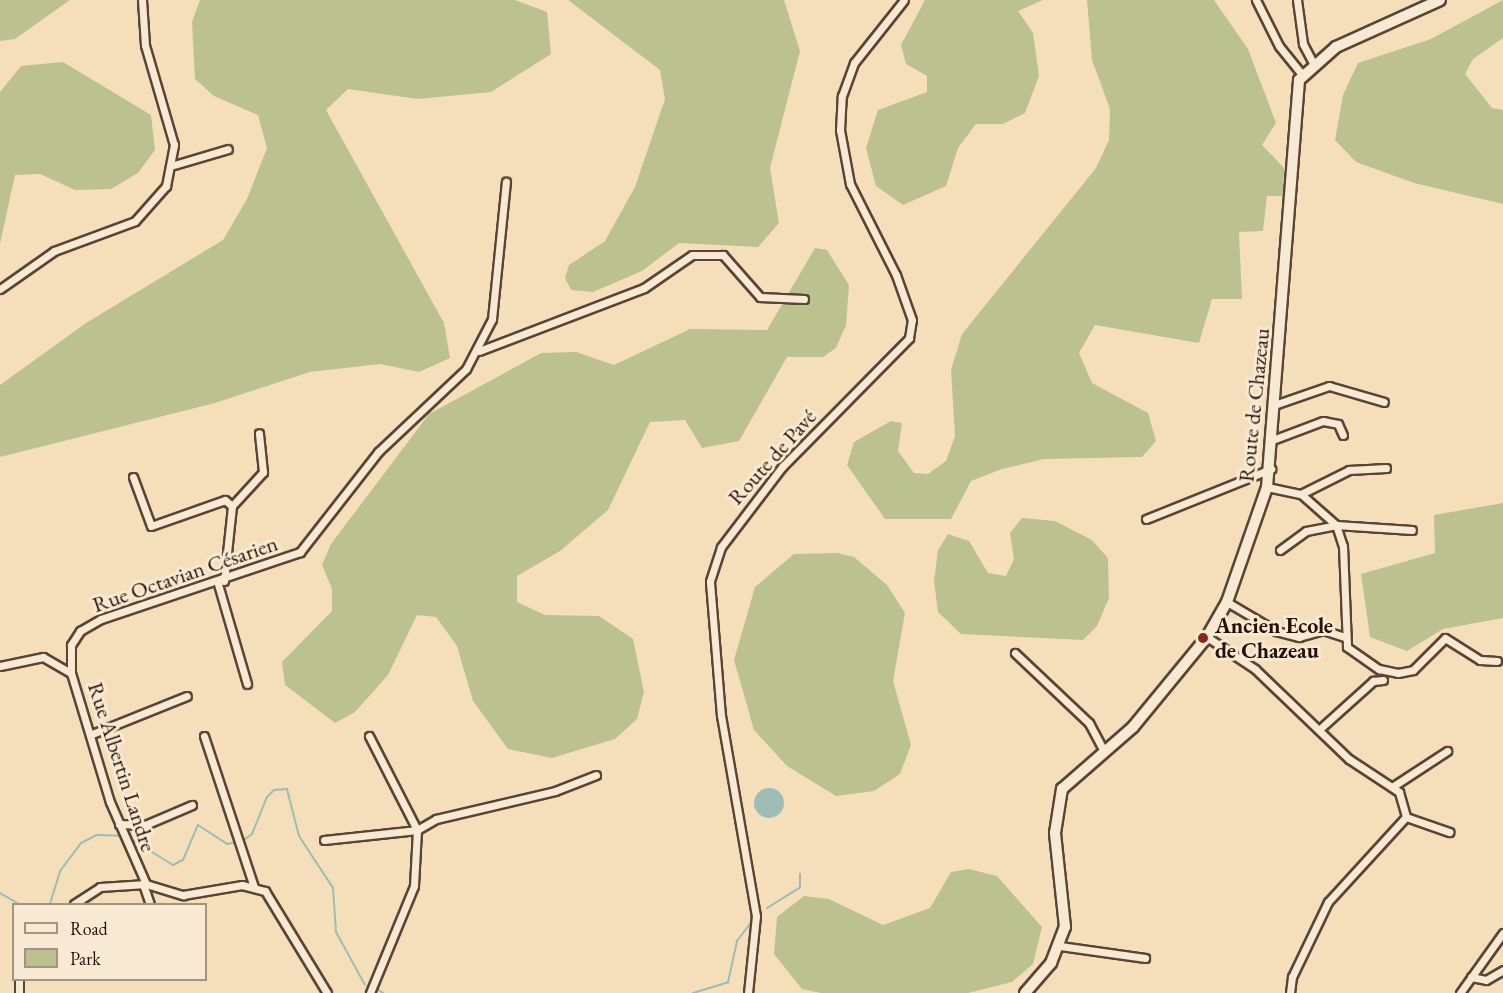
<!DOCTYPE html>
<meta charset="utf-8">
<style>
body{margin:0}
#map{position:relative;width:1503px;height:993px;overflow:hidden;background:#f5dfba;font-family:"EB Garamond",serif}
div>[style]{position:absolute}
[style*='--x']{left:calc(var(--x)*1px);top:calc(var(--y)*1px);width:calc(var(--w)*1px);rotate:calc(var(--a)*1deg)}
.green>*{inset:0;background:#bcc28f}
.water>*{inset:0;background:#9dbcb4}
.round{border-radius:50%}
.stream>*{height:2px;margin:-1px;padding:0 1px;transform-origin:1px;border-radius:1px;background:#9dbcb4}
.roads{filter:drop-shadow(2px 0 #5a4434) drop-shadow(-2px 0 #5a4434) drop-shadow(0 2px #5a4434) drop-shadow(0 -2px #5a4434)}
.minor>*{height:7px;margin:-3.5px;padding:0 3.5px;transform-origin:3.5px;border-radius:3.5px;background:#f8ead2}
.secondary>*{height:10px;margin:-5px;padding:0 5px;transform-origin:5px;border-radius:5px;background:#f8ead2}
.dots>*{width:16px;height:16px;translate:-50% -50%;box-sizing:border-box;border:3px solid #f8ead2;border-radius:50%}
span{translate:-50% -50%;white-space:nowrap;text-align:center;line-height:1.15;-webkit-text-stroke:6px #f8ead2;paint-order:stroke}
.street-label{font-size:22px;color:#271008}
.poi-label{font-size:22px;color:#271008;font-weight:700}
.left{translate:0 -50%;text-align:left}
.legend{position:absolute;left:12px;top:903px;width:195px;height:78px;box-sizing:border-box;background:#f8ead2;border:2px solid #a49381;margin:0;padding:8px 10px;list-style:none;font-size:18px;color:#271008}
.legend li{display:flex;align-items:center;gap:12px;height:30px}
.legend b{width:30px;border:2px solid #a49381}
</style>
<div id="map">
<div class="green">
<i style="clip-path:polygon(0 0,70px 0,15px 39px,0 41px)"></i>
<i style="clip-path:polygon(200px 0,515px 0,547px 12px,551px 54px,491px 92px,418px 99px,348px 89px,326px 110px,444px 323px,450px 358px,419px 372px,380px 364px,310px 372px,215px 403px,0 457px,0 385px,86px 323px,223px 240px,247px 199px,267px 148px,258px 115px,214px 96px,195px 79px,192px 22px)"></i>
<i style="clip-path:polygon(568px 0,784px 0,800px 51px,770px 168px,779px 223px,758px 247px,679px 243px,642px 271px,593px 292px,571px 290px,565px 278px,569px 265px,605px 241px,635px 187px,665px 99px,660px 70px)"></i>
<i style="clip-path:polygon(925px 0,1043px 0,1018px 11px,1033px 33px,1039px 76px,1025px 113px,1003px 124px,976px 124px,958px 148px,946px 186px,903px 205px,876px 186px,866px 148px,878px 110px,927px 92px,927px 76px,906px 64px,901px 45px)"></i>
<i style="clip-path:polygon(1087px 0,1214px 0,1248px 49px,1276px 123px,1262px 145px,1284px 168px,1283px 196px,1267px 196px,1263px 231px,1239px 232px,1242px 299px,1212px 299px,1199px 343px,1095px 325px,1079px 353px,1092px 383px,1148px 413px,1156px 441px,1142px 457px,1044px 459px,1002px 469px,971px 481px,951px 519px,885px 519px,847px 465px,854px 442px,891px 421px,902px 423px,898px 451px,914px 473px,928px 474px,946px 461px,955px 436px,951px 370px,962px 334px,1096px 168px,1109px 140px,1110px 109px,1092px 60px)"></i>
<i style="clip-path:polygon(1503px 0,1503px 38px,1473px 59px,1465px 74px,1492px 108px,1503px 110px,1503px 204px,1414px 183px,1356px 162px,1335px 140px,1343px 95px,1358px 63px,1431px 39px)"></i>
<i style="clip-path:polygon(63px 62px,151px 115px,155px 150px,138px 173px,111px 189px,75px 190px,40px 174px,15px 175px,0 244px,0 92px,21px 66px)"></i>
<i style="clip-path:polygon(815px 248px,827px 250px,849px 285px,846px 325px,836px 348px,823px 357px,787px 357px,739px 441px,702px 448px,685px 420px,650px 422px,608px 510px,560px 551px,517px 576px,517px 602px,545px 615px,599px 616px,633px 639px,644px 692px,637px 719px,615px 739px,552px 758px,508px 749px,473px 701px,457px 646px,436px 617px,417px 615px,388px 675px,355px 712px,335px 723px,285px 685px,282px 662px,332px 611px,332px 589px,322px 565px,331px 544px,429px 414px,541px 353px,576px 352px,614px 365px,690px 329px,767px 330px)"></i>
<i style="clip-path:polygon(1503px 503px,1503px 618px,1443px 629px,1407px 651px,1370px 637px,1361px 574px,1435px 553px,1434px 515px)"></i>
<i style="clip-path:polygon(1022px 518px,1055px 521px,1092px 540px,1108px 558px,1109px 598px,1097px 626px,1083px 640px,961px 634px,938px 612px,934px 581px,938px 550px,948px 534px,969px 541px,988px 573px,1006px 576px,1014px 559px,1010px 533px)"></i>
<i style="clip-path:polygon(837px 553px,854px 557px,887px 585px,905px 613px,893px 681px,911px 745px,900px 774px,874px 791px,836px 796px,787px 766px,754px 730px,734px 660px,755px 587px,794px 554px)"></i>
<i style="clip-path:polygon(969px 869px,997px 876px,1042px 927px,1033px 964px,1012px 982px,968px 993px,821px 993px,802px 989px,774px 954px,777px 917px,804px 896px,829px 899px,883px 925px,930px 908px,951px 872px)"></i>
</div>
<div class="water">
<i class="round" style="left:754px;top:788px;width:30px;height:30px"></i>
</div>
<div class="stream">
<i style="--x:128;--y:837;--w:53;--a:31.9"></i>
<i style="--x:173;--y:865;--w:11;--a:-27"></i>
<i style="--x:183;--y:860;--w:38;--a:-67"></i>
<i style="--x:198;--y:825;--w:35;--a:33"></i>
<i style="--x:227;--y:844;--w:16;--a:-11"></i>
<i style="--x:243;--y:841;--w:11;--a:-38"></i>
<i style="--x:252;--y:834;--w:40;--a:-68"></i>
<i style="--x:267;--y:797;--w:10;--a:-45"></i>
<i style="--x:274;--y:790;--w:13;--a:-4"></i>
<i style="--x:287;--y:789;--w:49;--a:75.7"></i>
<i style="--x:299;--y:836;--w:62;--a:56.8"></i>
<i style="--x:333;--y:888;--w:44;--a:86.1"></i>
<i style="--x:336;--y:932;--w:60;--a:61.3"></i>
<i style="--x:0;--y:893;--w:22;--a:30"></i>
<i style="--x:50;--y:904;--w:34;--a:-73"></i>
<i style="--x:60;--y:871;--w:35;--a:-53"></i>
<i style="--x:81;--y:843;--w:18;--a:-27"></i>
<i style="--x:97;--y:835;--w:25;--a:2"></i>
<i style="--x:767;--y:908;--w:39;--a:-32"></i>
<i style="--x:800;--y:887;--w:13;--a:-90"></i>
<i style="--x:376;--y:988;--w:9;--a:36"></i>
<i style="--x:693;--y:993;--w:37;--a:-17"></i>
<i style="--x:728;--y:982;--w:42;--a:-77.6"></i>
<i style="--x:737;--y:941;--w:25;--a:-53"></i>
</div>
<div class="roads">
<div class="minor">
<i style="--x:1256;--y:0;--w:51;--a:63.4"></i>
<i style="--x:1279;--y:46;--w:36;--a:51"></i>
<i style="--x:1297;--y:0;--w:44;--a:82.2"></i>
<i style="--x:1303;--y:44;--w:21;--a:62"></i>
<i style="--x:174;--y:165;--w:56;--a:-16.5"></i>
<i style="--x:0;--y:289;--w:66;--a:-35.1"></i>
<i style="--x:54;--y:251;--w:86;--a:-20.3"></i>
<i style="--x:135;--y:221;--w:47;--a:-48.5"></i>
<i style="--x:166;--y:186;--w:42;--a:-79"></i>
<i style="--x:174;--y:145;--w:104;--a:-106.2"></i>
<i style="--x:145;--y:45;--w:45;--a:-93.8"></i>
<i style="--x:479;--y:351;--w:177;--a:-20.9"></i>
<i style="--x:644;--y:288;--w:58;--a:-34.5"></i>
<i style="--x:692;--y:255;--w:31;--a:0"></i>
<i style="--x:723;--y:255;--w:56;--a:48.6"></i>
<i style="--x:760;--y:297;--w:44;--a:2.6"></i>
<i style="--x:1277;--y:404;--w:55;--a:-19.1"></i>
<i style="--x:1329;--y:386;--w:57;--a:16.2"></i>
<i style="--x:1275;--y:439;--w:51;--a:-20.6"></i>
<i style="--x:1323;--y:421;--w:15;--a:11"></i>
<i style="--x:1338;--y:424;--w:12;--a:66"></i>
<i style="--x:133;--y:477;--w:52;--a:69.8"></i>
<i style="--x:151;--y:526;--w:78;--a:-19.4"></i>
<i style="--x:225;--y:500;--w:9;--a:41"></i>
<i style="--x:1267;--y:487;--w:35;--a:12"></i>
<i style="--x:1301;--y:494;--w:47;--a:41.5"></i>
<i style="--x:1336;--y:525;--w:22;--a:72"></i>
<i style="--x:1343;--y:546;--w:101;--a:87.7"></i>
<i style="--x:1347;--y:647;--w:39;--a:35"></i>
<i style="--x:1379;--y:669;--w:19;--a:12"></i>
<i style="--x:1398;--y:673;--w:15;--a:-11"></i>
<i style="--x:1413;--y:670;--w:45;--a:-45"></i>
<i style="--x:1445;--y:638;--w:41;--a:32.2"></i>
<i style="--x:1480;--y:660;--w:17;--a:3"></i>
<i style="--x:1301;--y:494;--w:54;--a:-26.6"></i>
<i style="--x:1349;--y:470;--w:37;--a:-3"></i>
<i style="--x:1146;--y:519;--w:135;--a:-21.8"></i>
<i style="--x:1280;--y:550;--w:32;--a:-36"></i>
<i style="--x:1306;--y:531;--w:31;--a:-11"></i>
<i style="--x:1336;--y:525;--w:76;--a:3.8"></i>
<i style="--x:224;--y:581;--w:75;--a:-83.9"></i>
<i style="--x:232;--y:506;--w:46;--a:-47.6"></i>
<i style="--x:263;--y:472;--w:39;--a:-96"></i>
<i style="--x:218;--y:584;--w:104;--a:73.8"></i>
<i style="--x:1227;--y:602;--w:57;--a:30.6"></i>
<i style="--x:1276;--y:631;--w:24;--a:15"></i>
<i style="--x:1299;--y:637;--w:25;--a:-16"></i>
<i style="--x:1323;--y:630;--w:23;--a:18"></i>
<i style="--x:1207;--y:637;--w:58;--a:33.7"></i>
<i style="--x:1255;--y:669;--w:130;--a:43.8"></i>
<i style="--x:1349;--y:759;--w:60;--a:33.4"></i>
<i style="--x:1399;--y:792;--w:26;--a:74"></i>
<i style="--x:1015;--y:653;--w:102;--a:43.4"></i>
<i style="--x:1089;--y:723;--w:32;--a:62"></i>
<i style="--x:0;--y:666;--w:44;--a:-11.8"></i>
<i style="--x:43;--y:657;--w:32;--a:30"></i>
<i style="--x:71;--y:673;--w:135;--a:73.2"></i>
<i style="--x:110;--y:802;--w:90;--a:66.3"></i>
<i style="--x:146;--y:884;--w:39;--a:17"></i>
<i style="--x:183;--y:895;--w:60;--a:-9.6"></i>
<i style="--x:242;--y:885;--w:24;--a:15"></i>
<i style="--x:265;--y:891;--w:119;--a:58.7"></i>
<i style="--x:71;--y:673;--w:28;--a:-90"></i>
<i style="--x:71;--y:645;--w:17;--a:-57"></i>
<i style="--x:80;--y:631;--w:24;--a:-30"></i>
<i style="--x:101;--y:619;--w:210;--a:-18.6"></i>
<i style="--x:300;--y:552;--w:127;--a:-52"></i>
<i style="--x:378;--y:452;--w:121;--a:-43.3"></i>
<i style="--x:466;--y:369;--w:56;--a:-62.5"></i>
<i style="--x:492;--y:319;--w:138;--a:-84.2"></i>
<i style="--x:1322;--y:727;--w:69;--a:-42"></i>
<i style="--x:1373;--y:681;--w:10;--a:-6"></i>
<i style="--x:92;--y:734;--w:102;--a:-21.8"></i>
<i style="--x:204;--y:736;--w:159;--a:71.7"></i>
<i style="--x:369;--y:736;--w:106;--a:62.9"></i>
<i style="--x:417;--y:830;--w:56;--a:93.1"></i>
<i style="--x:414;--y:886;--w:116;--a:112.4"></i>
<i style="--x:1392;--y:787;--w:66;--a:-33.2"></i>
<i style="--x:119;--y:824;--w:26;--a:2"></i>
<i style="--x:145;--y:825;--w:51;--a:-23.1"></i>
<i style="--x:324;--y:840;--w:94;--a:-6.1"></i>
<i style="--x:417;--y:830;--w:22;--a:-30"></i>
<i style="--x:436;--y:819;--w:122;--a:-13.2"></i>
<i style="--x:555;--y:791;--w:44;--a:-21.3"></i>
<i style="--x:143;--y:884;--w:21;--a:71"></i>
<i style="--x:74;--y:904;--w:31;--a:-33"></i>
<i style="--x:100;--y:887;--w:46;--a:-3.7"></i>
<i style="--x:1060;--y:946;--w:86;--a:8"></i>
<i style="--x:1471;--y:977;--w:15;--a:11"></i>
<i style="--x:1486;--y:980;--w:20;--a:-30"></i>
<i style="--x:19;--y:993;--w:13;--a:-90"></i>
<i style="--x:748;--y:993;--w:77;--a:-84.1"></i>
<i style="--x:756;--y:916;--w:203;--a:-99.9"></i>
<i style="--x:721;--y:716;--w:135;--a:-94.7"></i>
<i style="--x:710;--y:581;--w:36;--a:-72"></i>
<i style="--x:721;--y:547;--w:101;--a:-52.7"></i>
<i style="--x:782;--y:467;--w:181;--a:-45.4"></i>
<i style="--x:909;--y:338;--w:18;--a:-81"></i>
<i style="--x:912;--y:320;--w:48;--a:-109.6"></i>
<i style="--x:896;--y:275;--w:102;--a:-116.8"></i>
<i style="--x:850;--y:184;--w:55;--a:-100.5"></i>
<i style="--x:840;--y:130;--w:34;--a:-87"></i>
<i style="--x:842;--y:96;--w:35;--a:-70"></i>
<i style="--x:854;--y:63;--w:80;--a:-51.6"></i>
<i style="--x:1290;--y:993;--w:16;--a:-83"></i>
<i style="--x:1292;--y:977;--w:83;--a:-64.4"></i>
<i style="--x:1328;--y:902;--w:115;--a:-47.5"></i>
<i style="--x:1406;--y:817;--w:46;--a:19.2"></i>
<i style="--x:1460;--y:993;--w:74;--a:-54.4"></i>
</div>
<div class="secondary">
<i style="--x:1025;--y:993;--w:40;--a:-49"></i>
<i style="--x:1051;--y:963;--w:39;--a:-69"></i>
<i style="--x:1065;--y:927;--w:95;--a:-96.1"></i>
<i style="--x:1055;--y:833;--w:45;--a:-81"></i>
<i style="--x:1062;--y:789;--w:94;--a:-41.1"></i>
<i style="--x:1133;--y:727;--w:117;--a:-50.6"></i>
<i style="--x:1207;--y:637;--w:40;--a:-60.3"></i>
<i style="--x:1227;--y:602;--w:122;--a:-70.8"></i>
<i style="--x:1267;--y:487;--w:408;--a:-85.5"></i>
<i style="--x:1299;--y:80;--w:50;--a:-41.7"></i>
<i style="--x:1336;--y:47;--w:114;--a:-24.3"></i>
</div>
</div>
<div class="dots">
<i style="left:1203px;top:638px;background:#8f2418"></i>
</div>
<div class="street-label">
<span style="left:1254px;top:405px;rotate:-84deg">Route de Chazeau</span>
<span style="left:772px;top:457px;rotate:-48deg">Route de Pavé</span>
<span style="left:185px;top:574px;rotate:-19deg">Rue Octavian Césarien</span>
<span style="left:122px;top:767px;rotate:72deg">Rue Albertin Landre</span>
</div>
<div class="poi-label">
<span class="left" style="left:1215px;top:638px">Ancien Ecole<br>de Chazeau</span>
</div>
<ul class="legend">
<li><b style="height:8px;background:#f8ead2"></b>Road</li>
<li><b style="height:16px;background:#bcc28f"></b>Park</li>
</ul>
</div>
